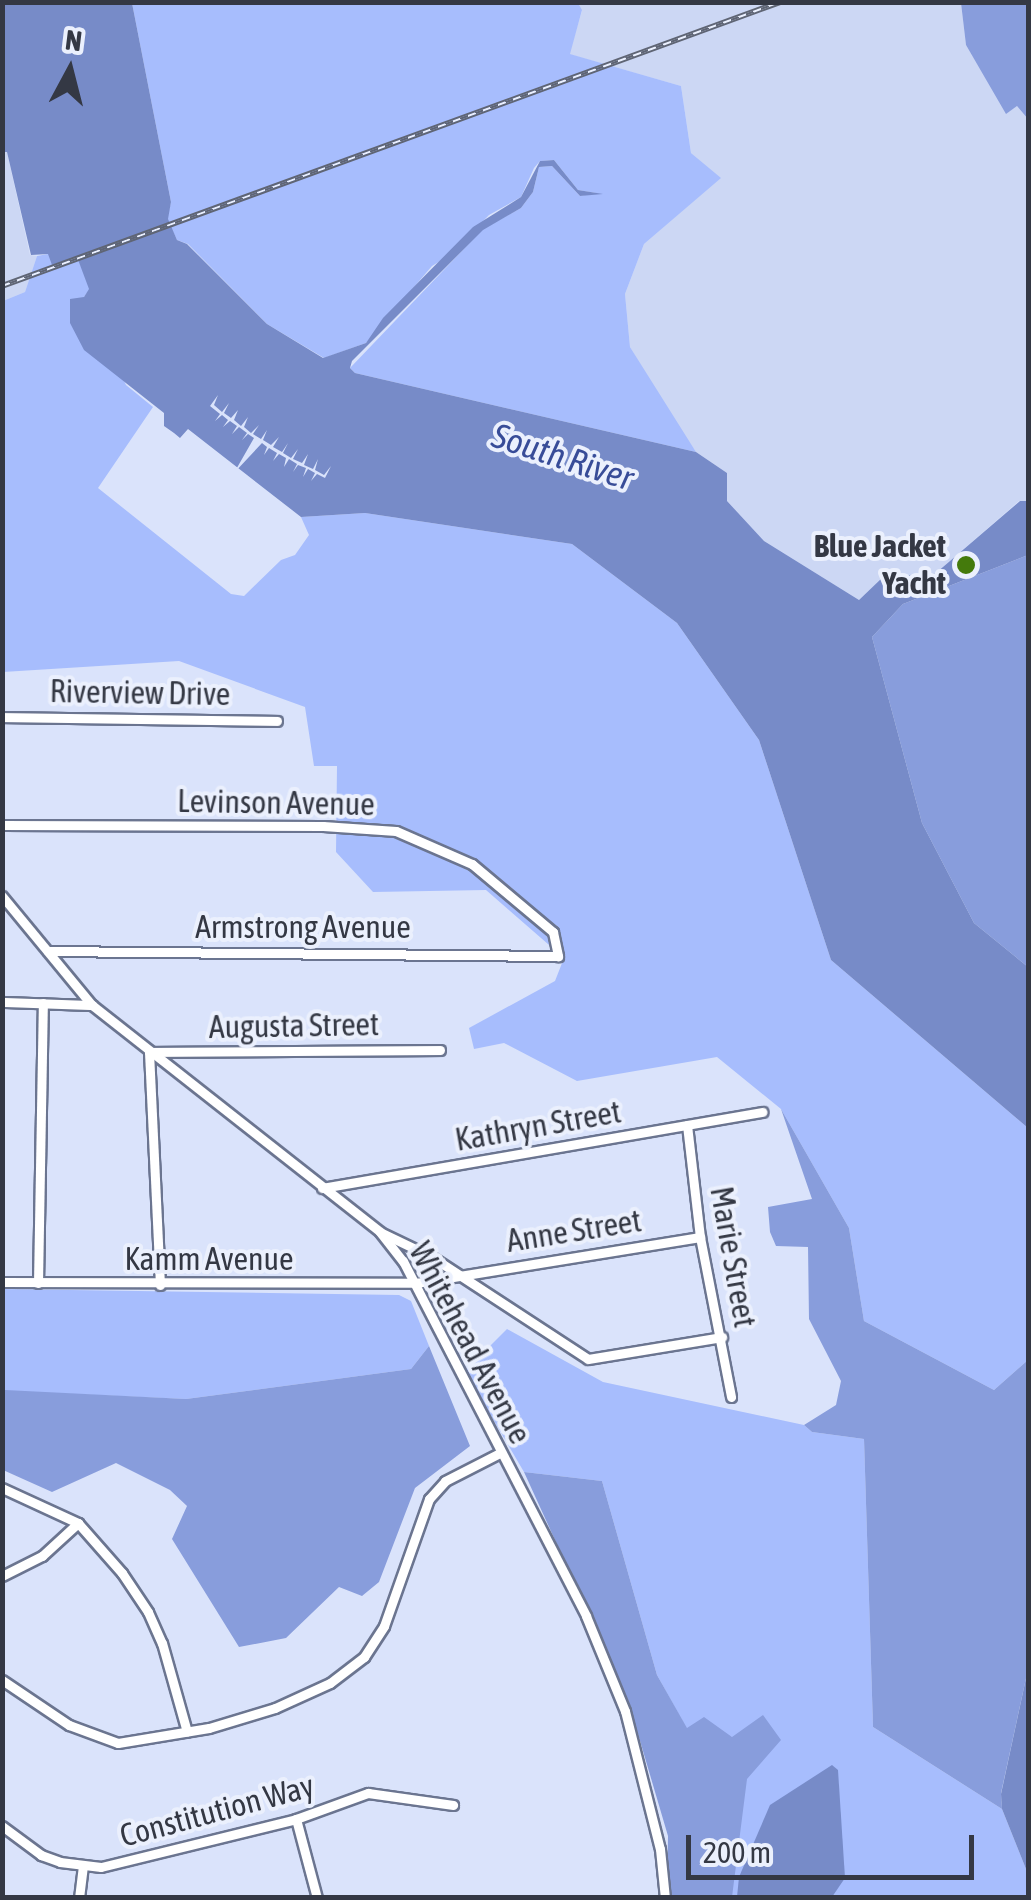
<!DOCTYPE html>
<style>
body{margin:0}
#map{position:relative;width:1031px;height:1900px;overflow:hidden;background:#dae3fb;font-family:"Asap Condensed",sans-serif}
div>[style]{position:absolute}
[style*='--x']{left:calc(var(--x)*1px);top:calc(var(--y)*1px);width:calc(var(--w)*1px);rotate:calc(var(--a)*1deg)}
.built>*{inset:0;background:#ccd7f4}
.green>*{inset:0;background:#a7bdfd}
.forest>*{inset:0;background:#889ddc}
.water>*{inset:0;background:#778bc8}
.pier>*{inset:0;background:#dae3fb}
.roads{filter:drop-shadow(2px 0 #6b7590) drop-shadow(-2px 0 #6b7590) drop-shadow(0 2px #6b7590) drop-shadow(0 -2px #6b7590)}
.street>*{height:9px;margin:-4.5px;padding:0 4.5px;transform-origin:4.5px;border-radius:4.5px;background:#fff}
.rail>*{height:6px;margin-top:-3px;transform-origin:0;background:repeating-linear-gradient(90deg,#ebf0fd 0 8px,#5f6574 0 16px);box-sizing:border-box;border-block:2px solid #5f6574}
.dots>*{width:28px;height:28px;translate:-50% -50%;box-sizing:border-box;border:5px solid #ebf0fd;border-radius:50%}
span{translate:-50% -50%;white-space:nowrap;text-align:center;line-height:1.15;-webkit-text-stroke:8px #ebf0fd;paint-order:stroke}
.poi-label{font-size:32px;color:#343844;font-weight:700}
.right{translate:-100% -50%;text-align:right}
.street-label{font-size:32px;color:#343844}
.water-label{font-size:35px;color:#384c98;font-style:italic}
.frame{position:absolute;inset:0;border:5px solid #343844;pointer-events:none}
.north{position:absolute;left:20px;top:20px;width:100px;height:100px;-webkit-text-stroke:8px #ebf0fd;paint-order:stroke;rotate:7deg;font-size:28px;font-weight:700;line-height:40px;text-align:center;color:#343844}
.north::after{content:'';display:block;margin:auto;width:35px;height:45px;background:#343844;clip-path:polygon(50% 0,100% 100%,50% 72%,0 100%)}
.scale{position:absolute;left:686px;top:1835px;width:288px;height:45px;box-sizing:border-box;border:5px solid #343844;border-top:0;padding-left:12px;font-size:30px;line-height:35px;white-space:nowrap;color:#343844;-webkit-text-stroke:8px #ebf0fd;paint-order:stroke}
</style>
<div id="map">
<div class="built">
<i style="clip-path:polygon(578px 3px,961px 3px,966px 45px,1007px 113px,1017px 106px,1028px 119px,1028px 501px,1019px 501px,936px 573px,883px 577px,859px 600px,764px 541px,727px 501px,727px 473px,696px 452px,671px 416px,630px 347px,625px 294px,644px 244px,720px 178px,691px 153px,681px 86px,569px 54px,582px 11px)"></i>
<i style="clip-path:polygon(2px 152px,7px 152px,30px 255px,37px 256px,25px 292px,3px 301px)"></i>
</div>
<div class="green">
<i style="clip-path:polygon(132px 3px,578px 3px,582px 10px,570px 54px,681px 86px,691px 153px,721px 178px,644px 244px,625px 294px,630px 347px,696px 452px,355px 373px,350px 368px,483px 229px,521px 208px,533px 192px,539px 167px,552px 166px,580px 196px,596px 193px,578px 190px,554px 160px,540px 161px,534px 168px,521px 197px,489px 215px,450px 255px,432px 266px,366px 343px,324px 358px,267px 324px,188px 244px,177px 240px,167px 219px,171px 202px)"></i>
<i style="clip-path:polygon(48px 254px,77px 256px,90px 289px,84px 297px,126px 385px,153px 407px,98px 488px,231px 594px,244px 596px,281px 560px,295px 555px,309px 535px,301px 517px,365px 513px,572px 544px,677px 623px,759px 740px,831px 960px,1028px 1128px,1028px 1360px,994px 1390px,864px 1321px,849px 1228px,781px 1109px,717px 1057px,577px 1081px,504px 1043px,474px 1049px,469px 1028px,555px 981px,564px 958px,486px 890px,373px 892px,336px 852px,337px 766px,314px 766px,305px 707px,179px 661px,3px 672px,3px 301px,25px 292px,37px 256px)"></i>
<i style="clip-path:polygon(3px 1289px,399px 1295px,411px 1301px,429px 1346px,411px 1369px,186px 1399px,3px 1391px)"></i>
<i style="clip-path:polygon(507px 1329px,603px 1382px,804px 1425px,812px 1432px,864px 1439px,873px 1727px,1002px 1809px,1028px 1874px,1028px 1897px,728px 1897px,732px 1737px,687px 1729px,657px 1675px,602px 1481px,524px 1472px,477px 1392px,466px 1370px)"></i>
</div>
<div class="forest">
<i style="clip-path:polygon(961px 3px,1028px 3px,1028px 119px,1017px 106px,1006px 114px,966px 45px)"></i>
<i style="clip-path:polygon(1028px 555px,1028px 967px,974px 923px,922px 823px,872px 637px,903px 604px)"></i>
<i style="clip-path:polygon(781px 1109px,849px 1228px,864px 1321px,994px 1390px,1028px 1360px,1028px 1669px,1001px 1793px,1002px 1809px,873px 1727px,864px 1439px,812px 1432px,804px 1425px,836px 1405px,841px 1381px,809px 1319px,808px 1247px,776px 1246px,770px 1232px,768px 1207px,812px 1199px)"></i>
<i style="clip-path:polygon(429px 1346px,470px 1446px,415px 1488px,379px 1582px,362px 1596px,339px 1587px,286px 1638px,239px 1647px,172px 1539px,187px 1506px,170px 1490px,116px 1463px,52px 1492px,3px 1470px,5px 1390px,186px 1399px,411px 1369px)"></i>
<i style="clip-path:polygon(524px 1472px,602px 1481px,657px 1675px,687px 1728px,704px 1717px,732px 1737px,763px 1715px,781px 1740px,747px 1779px,732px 1897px,667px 1897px,668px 1836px,628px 1700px)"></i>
</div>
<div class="water">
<i style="clip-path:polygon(2px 3px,132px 3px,171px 202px,168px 219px,177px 240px,187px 244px,267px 324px,323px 358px,366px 343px,383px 318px,473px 227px,521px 197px,540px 161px,554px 160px,578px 190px,603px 194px,580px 196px,552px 166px,539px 167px,533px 192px,521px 208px,483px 230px,352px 361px,350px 368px,355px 373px,696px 452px,727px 473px,727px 501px,764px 541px,859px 600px,883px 577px,936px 573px,1020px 501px,1028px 501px,1028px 555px,903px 604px,872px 637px,922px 823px,974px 923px,1028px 967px,1028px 1128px,831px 960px,759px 740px,677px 623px,572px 544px,365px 513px,301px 517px,188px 429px,180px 438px,174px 433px,164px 426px,164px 413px,84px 350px,70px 323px,70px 299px,84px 297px,89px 289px,77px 257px,52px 265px,48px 254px,31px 255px,7px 152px,3px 152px)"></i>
<i style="clip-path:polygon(1028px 1669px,1028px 1874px,1002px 1809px,1001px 1794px)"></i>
<i style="clip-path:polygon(832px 1765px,838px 1770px,845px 1878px,832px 1897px,737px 1897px,739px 1877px,770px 1805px)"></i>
</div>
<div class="pier">
<i style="clip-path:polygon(218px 395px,214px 405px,222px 412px,229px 403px,224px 413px,231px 418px,238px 410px,234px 420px,241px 426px,248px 417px,244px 427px,251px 433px,259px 425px,253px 434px,261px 439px,267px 430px,263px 440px,271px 445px,279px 437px,273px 447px,282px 452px,288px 443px,283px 453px,291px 458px,298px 449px,293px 459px,302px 463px,308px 454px,304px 465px,313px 469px,318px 459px,315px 470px,324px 475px,331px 466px,325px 478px,317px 474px,311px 481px,315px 473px,308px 469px,303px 477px,306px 468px,298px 465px,293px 472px,297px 464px,289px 459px,284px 467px,286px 458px,279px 454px,273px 461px,277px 453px,269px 448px,264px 455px,267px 447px,262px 443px,234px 473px,254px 438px,248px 434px,242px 440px,247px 433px,239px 427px,232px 434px,237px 426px,230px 421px,223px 427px,228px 420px,222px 415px,215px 421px,220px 414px,210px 406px)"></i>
</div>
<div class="roads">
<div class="street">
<i style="--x:2;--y:717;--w:275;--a:0.8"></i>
<i style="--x:2;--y:825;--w:321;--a:0.2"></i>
<i style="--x:323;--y:826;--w:73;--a:3.9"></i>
<i style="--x:396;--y:831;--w:83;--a:23.5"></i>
<i style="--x:472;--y:864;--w:106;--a:40"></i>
<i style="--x:553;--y:932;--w:25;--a:78"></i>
<i style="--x:558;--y:956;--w:510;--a:-179.44"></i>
<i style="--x:2;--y:896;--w:141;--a:50.5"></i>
<i style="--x:92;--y:1005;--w:367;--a:38.2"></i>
<i style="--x:380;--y:1232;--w:37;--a:52"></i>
<i style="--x:403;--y:1261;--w:399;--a:62.7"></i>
<i style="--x:586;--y:1616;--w:103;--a:67.7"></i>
<i style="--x:625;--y:1711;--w:142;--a:75.8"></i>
<i style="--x:660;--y:1849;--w:49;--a:84.2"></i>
<i style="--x:2;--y:1002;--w:90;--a:1.9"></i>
<i style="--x:687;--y:1125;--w:113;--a:83.4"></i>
<i style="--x:700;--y:1237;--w:163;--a:79"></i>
<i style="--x:322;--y:1188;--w:447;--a:-9.8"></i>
<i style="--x:382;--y:1233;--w:55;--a:25.6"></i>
<i style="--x:432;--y:1257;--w:186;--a:33.2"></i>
<i style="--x:588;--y:1359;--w:136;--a:-9.3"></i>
<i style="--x:2;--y:1282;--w:414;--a:0.1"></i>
<i style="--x:416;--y:1283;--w:288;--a:-9.2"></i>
<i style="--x:38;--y:1283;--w:280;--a:-89"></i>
<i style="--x:160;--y:1285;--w:233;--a:-92.7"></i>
<i style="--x:149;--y:1052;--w:291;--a:-0.4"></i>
<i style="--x:2;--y:1488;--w:84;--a:24.7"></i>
<i style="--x:78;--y:1523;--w:67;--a:48.7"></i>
<i style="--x:122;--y:1573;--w:47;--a:56.3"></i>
<i style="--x:148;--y:1612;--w:34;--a:66"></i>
<i style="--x:162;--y:1643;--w:92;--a:74.3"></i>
<i style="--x:2;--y:1576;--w:45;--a:-26.6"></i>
<i style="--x:42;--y:1556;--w:49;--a:-42.5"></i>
<i style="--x:2;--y:1680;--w:81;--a:33.9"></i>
<i style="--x:69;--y:1725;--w:52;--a:20.2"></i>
<i style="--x:118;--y:1743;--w:92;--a:-9.4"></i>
<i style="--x:209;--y:1728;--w:69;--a:-16.9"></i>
<i style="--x:275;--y:1708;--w:60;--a:-24.4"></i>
<i style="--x:330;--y:1683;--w:43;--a:-37.4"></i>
<i style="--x:364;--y:1657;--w:37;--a:-57"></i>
<i style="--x:384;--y:1626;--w:135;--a:-70.5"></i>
<i style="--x:429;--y:1499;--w:24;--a:-48"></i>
<i style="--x:445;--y:1481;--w:62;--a:-27"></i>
<i style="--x:296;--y:1819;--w:82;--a:75.1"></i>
<i style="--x:2;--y:1826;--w:49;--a:36.6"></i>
<i style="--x:41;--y:1855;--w:20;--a:20"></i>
<i style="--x:60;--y:1862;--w:41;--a:7"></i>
<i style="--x:101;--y:1867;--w:201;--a:-13.8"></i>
<i style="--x:296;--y:1819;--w:77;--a:-19.9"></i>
<i style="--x:368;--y:1793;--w:86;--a:8"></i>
<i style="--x:79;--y:1898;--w:31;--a:-83"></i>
</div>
</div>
<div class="rail">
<i style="--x:2;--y:286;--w:828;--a:-20.05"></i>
</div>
<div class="dots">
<i style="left:966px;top:565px;background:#447a0c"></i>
</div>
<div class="poi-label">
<span class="right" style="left:946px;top:565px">Blue Jacket<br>Yacht</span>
</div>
<div class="street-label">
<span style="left:140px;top:693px;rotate:1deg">Riverview Drive</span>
<span style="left:276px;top:803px;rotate:1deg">Levinson Avenue</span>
<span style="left:303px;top:927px">Armstrong Avenue</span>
<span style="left:294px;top:1026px;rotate:-1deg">Augusta Street</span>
<span style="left:538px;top:1126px;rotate:-10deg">Kathryn Street</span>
<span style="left:574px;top:1231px;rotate:-9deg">Anne Street</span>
<span style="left:733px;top:1257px;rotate:80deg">Marie Street</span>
<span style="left:209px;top:1259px">Kamm Avenue</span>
<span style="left:470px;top:1343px;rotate:62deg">Whitehead Avenue</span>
<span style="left:217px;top:1811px;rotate:-15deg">Constitution Way</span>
</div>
<div class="water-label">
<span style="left:563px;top:456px;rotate:18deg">South River</span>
</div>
<div class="frame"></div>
<div class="north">N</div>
<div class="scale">200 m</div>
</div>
